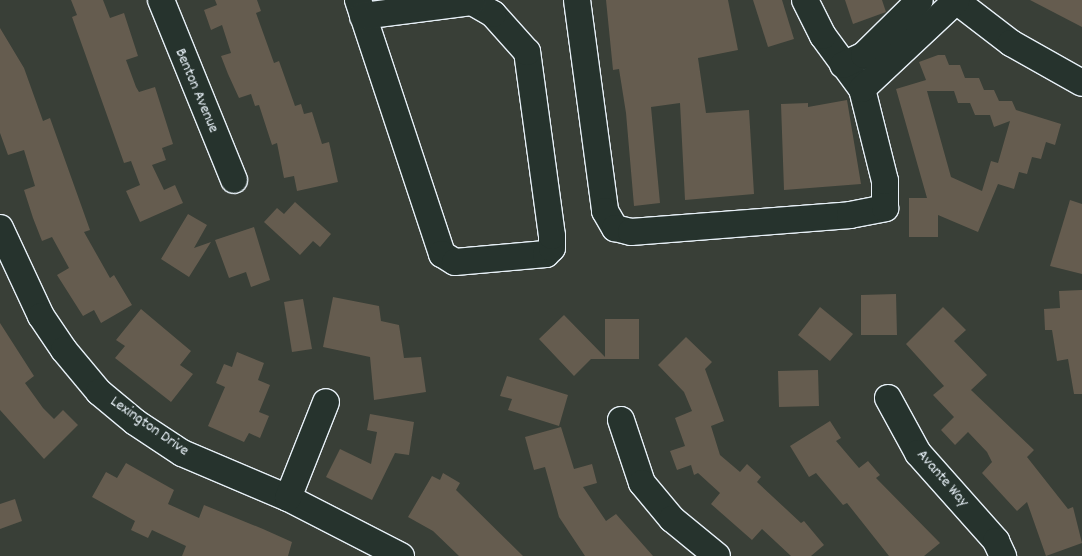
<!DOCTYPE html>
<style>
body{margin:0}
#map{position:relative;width:1082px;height:556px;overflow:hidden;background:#393f37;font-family:Dekko,sans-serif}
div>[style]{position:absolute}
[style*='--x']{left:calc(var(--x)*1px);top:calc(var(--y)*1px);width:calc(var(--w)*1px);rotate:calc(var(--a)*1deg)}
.building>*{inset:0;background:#655c4f}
.roads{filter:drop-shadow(1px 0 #e8f1f8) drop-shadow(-1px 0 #e8f1f8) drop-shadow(0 1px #e8f1f8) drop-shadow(0 -1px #e8f1f8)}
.minor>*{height:26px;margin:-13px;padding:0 13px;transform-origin:13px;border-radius:13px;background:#26332d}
span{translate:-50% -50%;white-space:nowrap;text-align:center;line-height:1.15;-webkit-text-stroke:4px #26332d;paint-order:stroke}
.street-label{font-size:16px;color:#e8f1f8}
</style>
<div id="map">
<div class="building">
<i style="clip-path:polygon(71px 0,103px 0,110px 18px,124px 13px,138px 56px,126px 60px,136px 87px,139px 92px,155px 87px,173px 144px,162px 148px,166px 160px,152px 165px,164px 190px,175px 185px,183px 203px,140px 222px,126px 191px,140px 185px,131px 161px,124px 163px,72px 17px,77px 15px)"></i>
<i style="clip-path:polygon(215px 0,257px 0,261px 11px,256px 13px,274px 63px,279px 61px,295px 106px,301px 104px,304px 114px,312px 112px,322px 144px,329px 142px,338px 182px,297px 191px,294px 176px,284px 178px,277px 143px,272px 145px,259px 105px,255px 106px,251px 94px,239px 98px,228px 74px,221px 56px,231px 53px,222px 25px,211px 30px,204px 10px,217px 5px)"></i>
<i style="clip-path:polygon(606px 0,728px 0,738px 50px,698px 58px,706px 113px,749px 110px,754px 194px,685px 200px,680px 103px,651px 107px,660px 203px,634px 206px,626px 113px,619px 69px,613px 70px)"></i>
<i style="clip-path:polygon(753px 0,782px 0,794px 39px,768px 47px)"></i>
<i style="clip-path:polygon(845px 0,882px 0,886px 12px,853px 24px)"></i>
<i style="clip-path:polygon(1030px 0,1082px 0,1082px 27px)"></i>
<i style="clip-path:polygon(0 28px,24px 68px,43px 121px,50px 118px,90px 230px,84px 232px,110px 278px,114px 275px,132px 305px,101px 323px,94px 310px,83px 316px,57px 275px,69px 268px,52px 237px,42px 241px,33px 218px,24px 190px,35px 186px,24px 150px,8px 155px,0 133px)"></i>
<i style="clip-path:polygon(evenodd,938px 55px,945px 55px,949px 65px,960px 65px,965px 78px,979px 78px,984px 90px,994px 90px,999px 101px,1012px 101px,1016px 110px,1061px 124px,1055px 145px,1046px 142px,1041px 159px,1032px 157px,1027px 174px,1019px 172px,1014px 189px,998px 184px,978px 232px,938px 215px,938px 237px,909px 237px,909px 198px,927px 198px,896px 89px,926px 80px,919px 62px,938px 55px,927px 91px,954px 91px,958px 103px,970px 103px,975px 115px,990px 115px,994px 127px,1010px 121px,998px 163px,991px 161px,982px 191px,951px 177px,927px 91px)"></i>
<i style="clip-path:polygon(847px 100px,861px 184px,784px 190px,781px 104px,808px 103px,808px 107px)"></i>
<i style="clip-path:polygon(1070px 200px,1082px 204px,1082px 274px,1050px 266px)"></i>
<i style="clip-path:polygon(295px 202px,331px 234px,320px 247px,313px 241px,300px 255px,264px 222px,277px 208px,284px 214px)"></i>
<i style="clip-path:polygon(188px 214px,207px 225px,194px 248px,211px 242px,189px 277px,161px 259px)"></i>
<i style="clip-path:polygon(254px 227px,270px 280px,251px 287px,246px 272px,229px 278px,215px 240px)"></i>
<i style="clip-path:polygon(1082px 290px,1082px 394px,1074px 394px,1068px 359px,1057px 361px,1052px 330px,1045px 330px,1044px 309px,1060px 308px,1059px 291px)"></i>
<i style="clip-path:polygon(896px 294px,897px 335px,861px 335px,861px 295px)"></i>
<i style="clip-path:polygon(333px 297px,379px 306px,381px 321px,399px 325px,404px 358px,421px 357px,426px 392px,374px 400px,370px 357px,323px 347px)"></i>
<i style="clip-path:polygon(303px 299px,312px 349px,292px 352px,284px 302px)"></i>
<i style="clip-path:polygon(820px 307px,853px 334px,830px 361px,798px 335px)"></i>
<i style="clip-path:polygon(943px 307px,966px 330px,954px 341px,987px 375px,971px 390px,1034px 450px,1027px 457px,1068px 509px,1073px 507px,1082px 543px,1046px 556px,1027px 502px,1017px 511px,982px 473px,992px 462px,987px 452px,968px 432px,955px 445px,941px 430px,954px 417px,933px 395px,944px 386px,906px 344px)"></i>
<i style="clip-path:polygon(141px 309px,191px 351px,180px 365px,193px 374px,171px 402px,115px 358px,125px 346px,116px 340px)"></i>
<i style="clip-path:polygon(564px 315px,605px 357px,605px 319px,639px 319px,639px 359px,591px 359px,574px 376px,539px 339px)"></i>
<i style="clip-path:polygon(0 323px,34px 376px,25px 383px,43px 408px,54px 419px,63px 410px,78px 425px,44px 459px,0 410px)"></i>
<i style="clip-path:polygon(686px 337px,712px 362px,705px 369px,724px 421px,711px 426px,720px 455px,740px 472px,747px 464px,761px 477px,757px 482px,801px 523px,804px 521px,824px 545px,811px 556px,791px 556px,762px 529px,752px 540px,711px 504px,720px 493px,698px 473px,694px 475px,691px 465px,677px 470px,670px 451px,685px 446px,675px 418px,692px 411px,684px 392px,658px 365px)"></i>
<i style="clip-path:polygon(237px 352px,264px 363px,258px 380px,270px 385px,259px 412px,269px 416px,260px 438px,249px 433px,244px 442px,208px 426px,225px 387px,216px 383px,224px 364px,232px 367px)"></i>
<i style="clip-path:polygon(818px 370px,819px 406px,779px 407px,778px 371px)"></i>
<i style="clip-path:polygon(507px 376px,568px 395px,559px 426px,508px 410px,512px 399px,500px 396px)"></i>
<i style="clip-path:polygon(370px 414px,414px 422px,409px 455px,395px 453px,372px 500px,326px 477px,340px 449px,371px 464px,377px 432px,367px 430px)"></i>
<i style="clip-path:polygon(830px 421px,841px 438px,836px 441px,859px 468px,868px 461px,880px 475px,876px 478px,940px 543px,924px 556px,889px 556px,847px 503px,843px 505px,816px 473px,809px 477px,790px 446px)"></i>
<i style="clip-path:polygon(561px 427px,574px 469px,592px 464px,597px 483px,583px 487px,606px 521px,616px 514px,653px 556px,585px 556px,559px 517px,545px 467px,534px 470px,525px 437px)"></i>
<i style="clip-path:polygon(126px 463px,174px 490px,168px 504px,199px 518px,204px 505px,263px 529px,292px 542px,288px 556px,182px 556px,186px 546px,152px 530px,148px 538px,131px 530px,135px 521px,92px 497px,106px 472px,117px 478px)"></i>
<i style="clip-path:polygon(443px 473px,460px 483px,456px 490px,523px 556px,459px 556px,433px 531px,408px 517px,432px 476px,440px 480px)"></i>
<i style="clip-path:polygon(15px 499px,22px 521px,0 529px,0 504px)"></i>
</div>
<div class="roads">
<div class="minor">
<i style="--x:161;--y:0;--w:194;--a:67.9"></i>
<i style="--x:358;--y:0;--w:268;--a:71.7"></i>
<i style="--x:442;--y:254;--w:15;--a:32"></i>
<i style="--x:455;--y:262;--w:91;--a:-5"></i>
<i style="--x:546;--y:254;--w:8;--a:-45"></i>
<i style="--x:552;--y:248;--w:12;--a:-90"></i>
<i style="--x:552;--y:236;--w:186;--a:-97.7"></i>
<i style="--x:527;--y:52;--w:51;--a:-131.8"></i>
<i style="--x:493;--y:14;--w:24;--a:-150"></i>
<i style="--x:472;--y:2;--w:110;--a:172.7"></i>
<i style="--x:577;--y:0;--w:213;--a:82.4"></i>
<i style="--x:605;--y:211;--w:20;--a:60"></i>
<i style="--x:615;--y:228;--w:16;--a:14"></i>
<i style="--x:631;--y:232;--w:220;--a:-4.4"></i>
<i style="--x:850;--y:215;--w:36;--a:-11"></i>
<i style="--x:885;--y:208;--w:27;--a:-90"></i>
<i style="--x:885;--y:181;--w:95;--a:-104"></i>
<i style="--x:862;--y:89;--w:66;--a:-126.3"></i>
<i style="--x:823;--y:36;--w:40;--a:-116.6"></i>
<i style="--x:955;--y:0;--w:71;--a:37.5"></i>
<i style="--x:1011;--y:43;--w:81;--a:29.4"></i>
<i style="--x:843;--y:65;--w:23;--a:-25"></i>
<i style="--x:864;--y:55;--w:78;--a:-44.5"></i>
<i style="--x:862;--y:89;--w:129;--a:-43.1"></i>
<i style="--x:0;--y:228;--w:97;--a:65"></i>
<i style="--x:41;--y:316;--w:41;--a:55.9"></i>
<i style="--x:64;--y:350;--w:55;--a:50.2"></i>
<i style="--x:99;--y:392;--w:47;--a:39.8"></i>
<i style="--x:135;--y:422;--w:56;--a:33.4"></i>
<i style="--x:182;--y:453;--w:115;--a:23"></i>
<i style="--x:288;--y:498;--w:127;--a:27.2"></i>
<i style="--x:888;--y:398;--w:63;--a:61.4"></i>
<i style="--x:918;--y:453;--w:118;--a:48.4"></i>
<i style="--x:996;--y:541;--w:17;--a:65"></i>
<i style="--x:621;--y:420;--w:66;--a:71.6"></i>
<i style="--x:642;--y:483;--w:47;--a:50.2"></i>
<i style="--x:672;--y:519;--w:58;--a:39.4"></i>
<i style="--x:288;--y:498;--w:103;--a:-68.4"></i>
</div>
</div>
<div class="street-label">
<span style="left:196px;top:91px;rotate:67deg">Benton Avenue</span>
<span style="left:149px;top:427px;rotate:35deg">Lexington Drive</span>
<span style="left:942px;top:479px;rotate:49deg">Avante Way</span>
</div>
</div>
